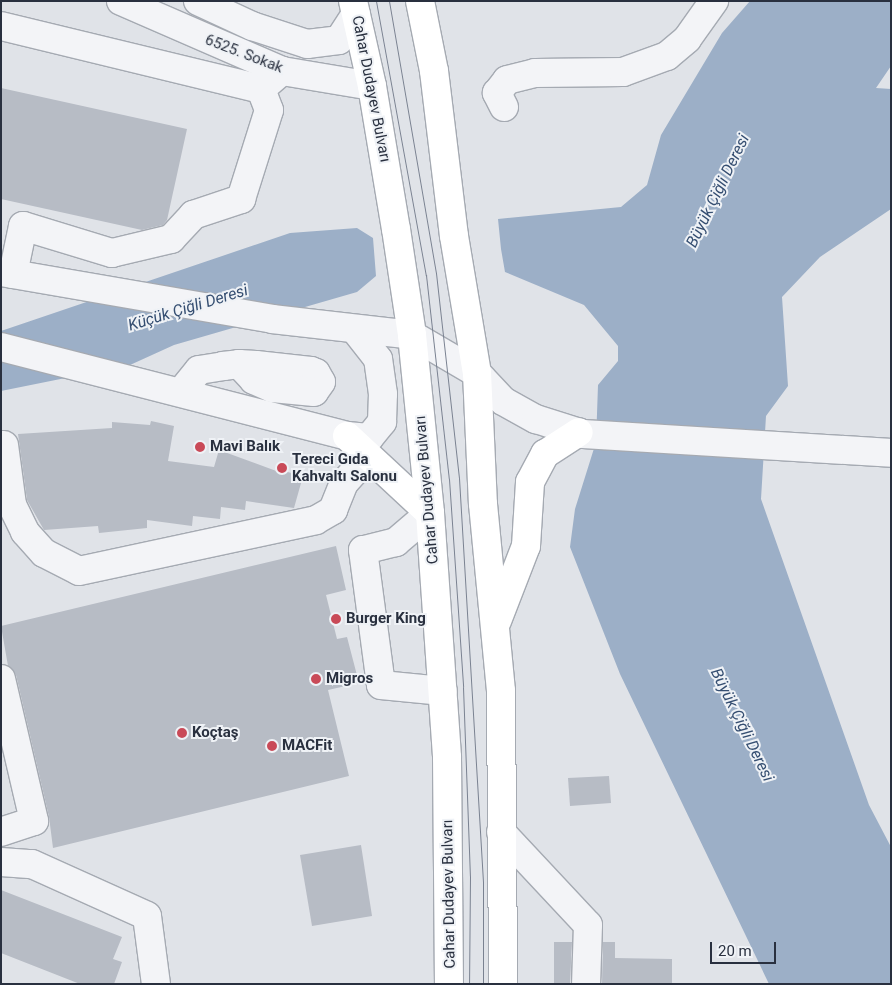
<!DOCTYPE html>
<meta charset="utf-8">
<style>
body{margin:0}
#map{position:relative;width:892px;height:985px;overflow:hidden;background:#e0e3e8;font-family:Roboto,sans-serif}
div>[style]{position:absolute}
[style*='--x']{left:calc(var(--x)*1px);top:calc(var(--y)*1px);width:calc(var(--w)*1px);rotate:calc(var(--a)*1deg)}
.water>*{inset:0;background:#9cafc7}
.building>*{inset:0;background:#b7bcc5}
.roads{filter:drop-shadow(1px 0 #a5aab2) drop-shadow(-1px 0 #a5aab2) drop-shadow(0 1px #a5aab2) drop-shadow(0 -1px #a5aab2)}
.minor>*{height:28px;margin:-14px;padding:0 14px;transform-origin:14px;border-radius:14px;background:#f3f4f7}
.major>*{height:28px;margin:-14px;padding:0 14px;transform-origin:14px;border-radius:14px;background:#fff}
.tram>*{height:1px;margin:-0.5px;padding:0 0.5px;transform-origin:0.5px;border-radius:0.5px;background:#7a8291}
.dots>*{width:14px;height:14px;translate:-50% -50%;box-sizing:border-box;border:2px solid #eff2f6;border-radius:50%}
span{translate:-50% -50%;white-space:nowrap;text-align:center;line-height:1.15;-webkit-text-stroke:4px #eff2f6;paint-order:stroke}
.street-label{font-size:15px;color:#29303f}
.poi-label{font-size:15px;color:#29303f;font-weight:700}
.left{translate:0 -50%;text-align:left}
.water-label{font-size:16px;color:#354e71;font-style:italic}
.frame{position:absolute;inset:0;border:2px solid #29303f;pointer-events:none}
.scale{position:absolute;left:710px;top:942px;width:66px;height:22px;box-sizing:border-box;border:2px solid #29303f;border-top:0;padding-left:6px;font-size:15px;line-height:18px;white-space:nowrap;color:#29303f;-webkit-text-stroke:4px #eff2f6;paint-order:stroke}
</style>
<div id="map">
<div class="water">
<i style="clip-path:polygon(750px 1px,891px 1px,891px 66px,876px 88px,891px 89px,891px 209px,820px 257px,782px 297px,788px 386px,766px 416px,761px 499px,869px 805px,891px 847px,891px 984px,769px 984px,620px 674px,570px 547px,575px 509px,596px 442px,598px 385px,618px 361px,618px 346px,584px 305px,505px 272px,501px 249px,498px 219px,621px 207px,647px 185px,661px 135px,722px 33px)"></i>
<i style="clip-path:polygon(357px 228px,373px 238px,376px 276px,357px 292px,174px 345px,130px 365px,1px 391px,1px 331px,290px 233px)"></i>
</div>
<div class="building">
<i style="clip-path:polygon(1px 88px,187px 129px,167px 220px,163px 225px,142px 230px,1px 199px)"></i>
<i style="clip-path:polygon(151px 421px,174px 426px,168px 461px,214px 467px,219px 450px,279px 472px,280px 470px,303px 476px,294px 508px,246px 501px,245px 510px,221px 507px,220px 519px,193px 516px,192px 526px,147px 520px,147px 528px,99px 533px,98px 526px,44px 530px,27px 500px,18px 434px,112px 428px,112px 422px,150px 425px)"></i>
<i style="clip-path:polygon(336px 546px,346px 590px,326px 595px,337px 639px,347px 637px,359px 683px,328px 690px,349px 776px,53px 848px,49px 817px,16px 675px,8px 666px,1px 626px)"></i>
<i style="clip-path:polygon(609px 776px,611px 803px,570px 806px,568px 778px)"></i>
<i style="clip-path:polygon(361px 845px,372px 916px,312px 926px,300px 855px)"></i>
<i style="clip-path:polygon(1px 890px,122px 937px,113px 959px,122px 962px,114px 984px,80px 984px,1px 953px)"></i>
<i style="clip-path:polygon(554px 942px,572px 942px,570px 984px,554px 984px)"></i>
<i style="clip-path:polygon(603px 942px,615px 942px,615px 958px,672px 959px,672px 984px,602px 984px)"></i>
</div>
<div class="roads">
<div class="minor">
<i style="--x:121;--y:1;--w:176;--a:23.5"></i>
<i style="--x:282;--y:71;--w:91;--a:9.5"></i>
<i style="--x:198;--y:1;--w:60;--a:24.8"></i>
<i style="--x:252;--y:26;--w:58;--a:18.1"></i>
<i style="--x:307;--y:44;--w:32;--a:-7"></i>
<i style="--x:339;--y:40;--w:31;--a:-57"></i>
<i style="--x:1;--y:26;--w:268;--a:13.6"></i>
<i style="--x:261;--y:89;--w:28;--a:-41"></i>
<i style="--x:504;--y:107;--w:16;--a:-117"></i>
<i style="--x:497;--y:93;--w:16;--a:-52"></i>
<i style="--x:507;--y:80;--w:29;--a:-14"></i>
<i style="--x:535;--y:73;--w:88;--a:-0.7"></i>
<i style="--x:623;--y:72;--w:47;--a:-20"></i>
<i style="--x:667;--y:56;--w:26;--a:-40"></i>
<i style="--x:687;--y:39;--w:47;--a:-54.6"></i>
<i style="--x:1;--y:272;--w:275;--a:9.8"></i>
<i style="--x:272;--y:319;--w:141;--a:6.5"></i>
<i style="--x:412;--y:335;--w:75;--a:30.3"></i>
<i style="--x:477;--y:373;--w:38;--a:47"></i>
<i style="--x:503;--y:401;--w:38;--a:29"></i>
<i style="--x:536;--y:419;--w:49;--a:17.7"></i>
<i style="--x:583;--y:434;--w:309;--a:3.5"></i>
<i style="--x:13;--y:274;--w:49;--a:-78.2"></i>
<i style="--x:23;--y:226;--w:93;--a:16.9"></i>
<i style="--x:112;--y:253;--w:61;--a:-13.3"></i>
<i style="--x:171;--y:239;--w:33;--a:-47"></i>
<i style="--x:193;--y:215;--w:51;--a:-18.4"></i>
<i style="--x:241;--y:199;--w:93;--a:-72.5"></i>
<i style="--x:269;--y:110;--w:22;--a:-111"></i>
<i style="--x:1;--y:347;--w:357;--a:14.4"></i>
<i style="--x:347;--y:436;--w:22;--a:5"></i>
<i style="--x:369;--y:438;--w:21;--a:-51"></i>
<i style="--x:382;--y:422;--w:28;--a:-88"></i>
<i style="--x:383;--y:394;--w:35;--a:-98"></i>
<i style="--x:378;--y:359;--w:36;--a:-128"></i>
<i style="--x:181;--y:392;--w:28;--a:-51"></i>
<i style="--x:199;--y:370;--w:24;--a:-9"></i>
<i style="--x:223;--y:366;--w:16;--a:-7"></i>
<i style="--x:239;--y:364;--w:17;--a:3"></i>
<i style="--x:256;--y:365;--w:55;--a:6.2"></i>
<i style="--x:311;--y:371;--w:5;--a:22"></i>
<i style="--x:316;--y:373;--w:10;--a:61"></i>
<i style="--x:321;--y:382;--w:12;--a:125"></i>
<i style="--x:314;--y:392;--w:42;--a:-174.6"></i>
<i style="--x:272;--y:388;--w:20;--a:-156"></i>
<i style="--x:254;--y:380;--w:22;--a:-133"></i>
<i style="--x:4;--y:445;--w:61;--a:82.4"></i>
<i style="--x:12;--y:505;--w:30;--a:64"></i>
<i style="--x:25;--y:532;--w:28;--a:48"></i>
<i style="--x:44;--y:553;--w:39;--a:27"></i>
<i style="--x:79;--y:571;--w:242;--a:-12.1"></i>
<i style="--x:316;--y:520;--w:20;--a:-30"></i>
<i style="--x:333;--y:510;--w:29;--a:-68"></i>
<i style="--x:344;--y:483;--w:36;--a:-48"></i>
<i style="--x:430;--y:513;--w:45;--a:139.5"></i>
<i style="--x:396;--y:542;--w:34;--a:166"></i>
<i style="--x:363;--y:550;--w:136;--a:82.4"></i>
<i style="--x:381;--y:685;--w:62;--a:5.5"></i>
<i style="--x:1;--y:679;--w:146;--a:76.9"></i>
<i style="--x:34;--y:821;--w:35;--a:162"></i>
<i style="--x:501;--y:832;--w:127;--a:46.9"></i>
<i style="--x:588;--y:925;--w:59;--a:91.9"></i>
<i style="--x:1;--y:862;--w:31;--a:4"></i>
<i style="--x:32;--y:864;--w:126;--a:24.3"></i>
<i style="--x:147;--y:916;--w:69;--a:82.5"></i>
</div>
<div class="major">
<i style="--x:353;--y:1;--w:87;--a:77.4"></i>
<i style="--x:372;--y:86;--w:145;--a:80.5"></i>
<i style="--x:396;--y:229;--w:107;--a:81.4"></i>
<i style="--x:412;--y:335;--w:179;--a:84.2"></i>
<i style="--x:430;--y:513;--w:245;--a:86"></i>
<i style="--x:447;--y:757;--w:227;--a:89.5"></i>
<i style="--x:420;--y:1;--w:71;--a:78.7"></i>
<i style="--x:434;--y:71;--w:166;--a:83.1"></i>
<i style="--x:454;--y:236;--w:139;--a:80.5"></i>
<i style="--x:477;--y:373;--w:131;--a:87.4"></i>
<i style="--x:483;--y:504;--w:188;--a:84.5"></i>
<i style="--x:501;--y:691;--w:293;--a:89.6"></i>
<i style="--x:347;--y:436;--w:113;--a:42.9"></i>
<i style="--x:497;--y:621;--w:80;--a:-68.9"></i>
<i style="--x:526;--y:546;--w:64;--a:-86.4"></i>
<i style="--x:530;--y:482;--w:32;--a:-62"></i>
<i style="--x:545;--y:454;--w:40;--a:-32.9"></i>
</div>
</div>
<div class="tram">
<i style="--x:376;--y:1;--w:279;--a:79.7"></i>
<i style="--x:426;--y:275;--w:205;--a:83.6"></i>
<i style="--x:449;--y:479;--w:208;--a:86.1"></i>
<i style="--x:463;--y:687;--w:189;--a:87.9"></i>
<i style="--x:470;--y:876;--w:108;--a:90.5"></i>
<i style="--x:389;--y:1;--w:276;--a:80.2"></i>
<i style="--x:436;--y:273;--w:206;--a:83.6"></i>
<i style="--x:459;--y:478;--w:405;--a:86.6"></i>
<i style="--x:483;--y:882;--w:102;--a:90"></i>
</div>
<div class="dots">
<i style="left:200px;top:447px;background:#c94a58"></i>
<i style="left:282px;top:468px;background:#c94a58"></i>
<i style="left:336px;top:619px;background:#c94a58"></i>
<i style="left:316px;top:679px;background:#c94a58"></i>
<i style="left:182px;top:733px;background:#c94a58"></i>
<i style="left:272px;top:746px;background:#c94a58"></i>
</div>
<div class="street-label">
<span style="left:244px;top:54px;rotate:21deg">6525. Sokak</span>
<span style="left:371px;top:89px;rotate:79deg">Cahar Dudayev Bulvarı</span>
<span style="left:427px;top:490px;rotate:-95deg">Cahar Dudayev Bulvarı</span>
<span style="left:449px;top:894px;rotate:-91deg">Cahar Dudayev Bulvarı</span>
</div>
<div class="poi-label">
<span class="left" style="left:210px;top:447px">Mavi Balık</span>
<span class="left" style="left:292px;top:468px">Tereci Gıda<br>Kahvaltı Salonu</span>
<span class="left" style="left:346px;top:619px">Burger King</span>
<span class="left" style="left:326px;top:679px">Migros</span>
<span class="left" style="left:192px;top:733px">Koçtaş</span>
<span class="left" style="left:282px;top:746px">MACFit</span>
</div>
<div class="water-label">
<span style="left:718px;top:191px;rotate:-64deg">Büyük Çiğli Deresi</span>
<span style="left:188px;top:308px;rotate:-17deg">Küçük Çiğli Deresi</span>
<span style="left:742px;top:725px;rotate:64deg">Büyük Çiğli Deresi</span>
</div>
<div class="frame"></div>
<div class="scale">20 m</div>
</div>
